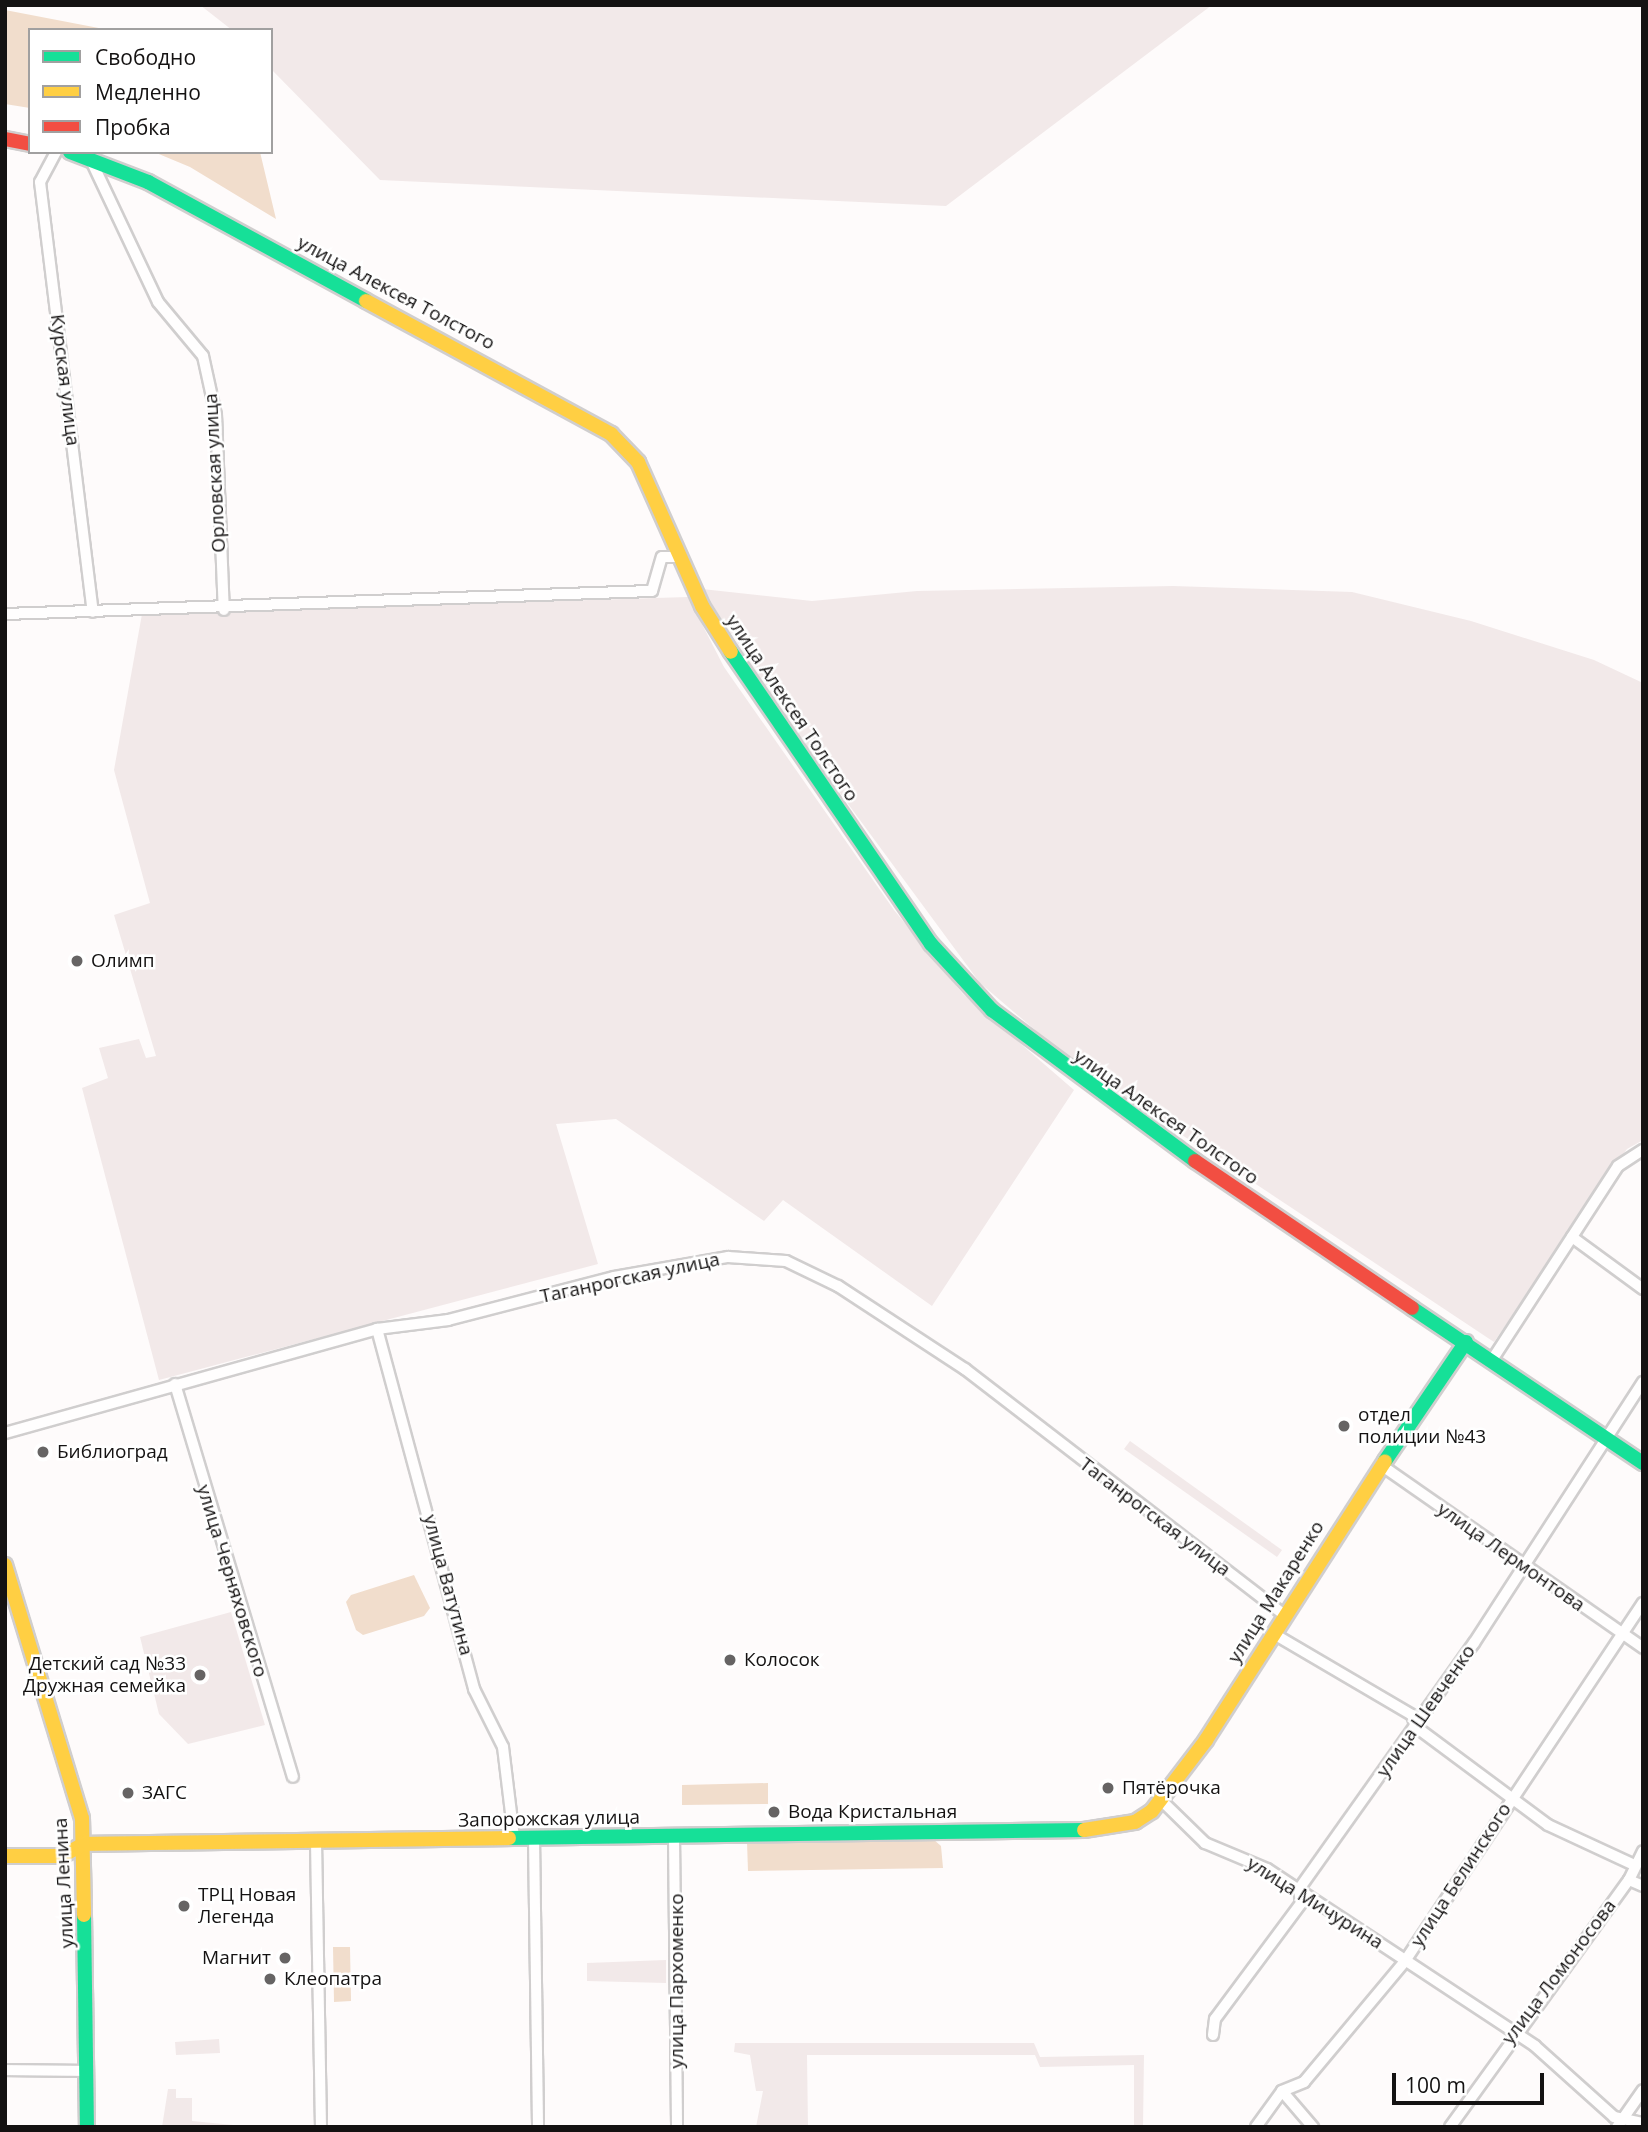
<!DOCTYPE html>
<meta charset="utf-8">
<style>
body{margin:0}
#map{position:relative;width:1648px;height:2132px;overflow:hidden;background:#fefbfb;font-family:"Open Sans",sans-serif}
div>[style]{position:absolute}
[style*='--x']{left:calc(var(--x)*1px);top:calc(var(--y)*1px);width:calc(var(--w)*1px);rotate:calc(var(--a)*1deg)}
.built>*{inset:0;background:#f2e9e9}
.green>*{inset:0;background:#f1ddcc}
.roads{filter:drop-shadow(2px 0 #d0cece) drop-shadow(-2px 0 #d0cece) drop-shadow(0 2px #d0cece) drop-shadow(0 -2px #d0cece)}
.street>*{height:10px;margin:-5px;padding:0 5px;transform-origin:5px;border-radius:5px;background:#fffefe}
.fast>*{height:14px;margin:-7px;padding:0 7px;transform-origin:7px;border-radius:7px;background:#16e098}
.slow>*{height:14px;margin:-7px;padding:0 7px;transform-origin:7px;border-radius:7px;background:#ffcf43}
.jam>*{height:14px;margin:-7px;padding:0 7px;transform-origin:7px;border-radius:7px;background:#f24e42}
.dots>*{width:19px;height:19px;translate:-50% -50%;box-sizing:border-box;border:4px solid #fff;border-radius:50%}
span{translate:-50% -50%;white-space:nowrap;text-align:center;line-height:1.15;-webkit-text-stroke:5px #fff;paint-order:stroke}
.street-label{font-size:19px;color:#141212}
.poi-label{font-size:19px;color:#141212}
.left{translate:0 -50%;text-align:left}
.right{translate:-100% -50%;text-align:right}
.frame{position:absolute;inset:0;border:7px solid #141212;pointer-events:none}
.legend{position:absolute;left:28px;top:28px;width:245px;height:126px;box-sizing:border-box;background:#fff;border:2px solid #a1a0a0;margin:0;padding:9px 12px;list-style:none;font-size:21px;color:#141212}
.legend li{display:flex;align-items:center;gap:14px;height:35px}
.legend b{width:35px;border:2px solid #a1a0a0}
.scale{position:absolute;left:1392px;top:2073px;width:152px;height:32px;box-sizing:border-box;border:4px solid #141212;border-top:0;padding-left:9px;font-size:21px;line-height:24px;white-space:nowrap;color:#141212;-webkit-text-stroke:5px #fff;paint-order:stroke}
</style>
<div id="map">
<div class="built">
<i style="clip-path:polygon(200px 5px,1212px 5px,946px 206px,380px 180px,271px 69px,271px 30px,232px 30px)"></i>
<i style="clip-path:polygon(1173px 586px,1352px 592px,1471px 621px,1594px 660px,1643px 683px,1643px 1140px,1627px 1149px,1494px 1342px,1075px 1064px,980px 983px,795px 732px,702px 589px,812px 601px,917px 591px)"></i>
<i style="clip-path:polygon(688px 597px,724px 667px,894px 910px,963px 994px,1074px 1090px,932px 1306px,783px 1200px,764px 1221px,616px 1119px,556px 1124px,598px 1264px,159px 1380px,82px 1088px,108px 1078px,99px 1048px,139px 1039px,146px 1058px,156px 1056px,114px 915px,150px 903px,114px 770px,142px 614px)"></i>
<i style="clip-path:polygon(1130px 1441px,1282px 1550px,1277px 1557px,1124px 1449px)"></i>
<i style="clip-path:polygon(231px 1612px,265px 1725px,188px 1744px,159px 1714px,140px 1637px)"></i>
<i style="clip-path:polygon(666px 1960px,666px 1983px,587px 1981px,587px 1963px)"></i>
<i style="clip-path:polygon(219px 2039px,220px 2053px,176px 2055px,175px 2042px)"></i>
<i style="clip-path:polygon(735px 2043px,1034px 2043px,1040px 2057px,1144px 2055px,1143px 2127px,1134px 2127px,1134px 2065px,1040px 2067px,1035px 2055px,807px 2055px,808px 2127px,756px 2127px,763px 2091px,756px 2091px,750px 2055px,734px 2052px)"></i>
<i style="clip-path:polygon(168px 2089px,176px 2089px,176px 2098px,192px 2098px,192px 2121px,254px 2127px,162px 2127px)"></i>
</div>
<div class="green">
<i style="clip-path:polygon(5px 10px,109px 30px,30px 30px,30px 108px,5px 104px)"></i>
<i style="clip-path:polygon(154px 152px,260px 152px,276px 219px,190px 167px)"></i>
<i style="clip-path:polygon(414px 1575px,430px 1608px,424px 1616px,363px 1635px,356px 1630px,346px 1602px,351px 1595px)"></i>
<i style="clip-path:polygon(768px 1783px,768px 1804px,682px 1805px,682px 1785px)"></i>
<i style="clip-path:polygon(933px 1839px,941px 1846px,943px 1868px,748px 1871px,747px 1842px)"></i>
<i style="clip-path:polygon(333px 1947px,350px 1947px,351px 2001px,334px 2002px)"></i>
</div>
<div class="roads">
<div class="street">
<i style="--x:56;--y:152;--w:34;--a:118"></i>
<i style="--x:40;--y:182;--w:433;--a:83"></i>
<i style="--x:90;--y:158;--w:159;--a:64.7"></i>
<i style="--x:158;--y:302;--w:70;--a:50.2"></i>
<i style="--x:203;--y:356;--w:60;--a:77.6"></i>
<i style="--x:216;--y:415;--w:195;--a:87.7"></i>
<i style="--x:5;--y:614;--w:647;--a:-2.04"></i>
<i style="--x:652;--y:591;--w:35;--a:-74"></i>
<i style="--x:662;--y:557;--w:19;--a:0"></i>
<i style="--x:1572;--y:1237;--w:88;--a:36.2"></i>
<i style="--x:377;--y:1329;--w:373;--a:74.9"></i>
<i style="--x:474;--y:1689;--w:65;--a:63.4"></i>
<i style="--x:503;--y:1747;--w:92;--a:83.1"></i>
<i style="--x:1492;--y:1360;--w:231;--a:-57"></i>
<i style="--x:1618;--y:1166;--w:30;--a:-33"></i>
<i style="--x:175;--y:1384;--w:410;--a:73.3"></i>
<i style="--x:5;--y:1433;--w:386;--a:-15.6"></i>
<i style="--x:377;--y:1329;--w:72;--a:-7.2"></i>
<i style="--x:448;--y:1320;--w:171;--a:-14.5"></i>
<i style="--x:614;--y:1277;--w:116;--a:-10"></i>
<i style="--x:728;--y:1257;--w:58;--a:3.9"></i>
<i style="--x:786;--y:1261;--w:58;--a:25.7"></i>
<i style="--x:838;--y:1286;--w:152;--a:33.2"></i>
<i style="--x:965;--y:1369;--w:401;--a:37.6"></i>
<i style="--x:1381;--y:1465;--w:320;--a:34.9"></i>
<i style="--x:1274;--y:1634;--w:160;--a:30.4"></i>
<i style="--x:1412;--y:1715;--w:13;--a:72"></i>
<i style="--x:1416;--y:1727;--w:164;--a:36.6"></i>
<i style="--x:1548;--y:1825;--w:93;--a:24.9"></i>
<i style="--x:1161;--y:1800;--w:62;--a:44.3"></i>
<i style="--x:1205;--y:1843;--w:67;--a:22.8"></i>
<i style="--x:1267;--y:1869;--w:321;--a:33.4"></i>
<i style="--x:1535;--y:2046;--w:106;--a:41.9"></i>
<i style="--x:1614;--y:2117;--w:30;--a:12"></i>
<i style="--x:674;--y:1836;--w:291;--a:89.4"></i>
<i style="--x:534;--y:1838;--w:289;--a:89.2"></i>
<i style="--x:316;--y:1841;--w:286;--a:89"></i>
<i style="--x:1629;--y:1880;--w:15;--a:23"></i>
<i style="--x:1213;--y:2035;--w:16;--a:-83"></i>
<i style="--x:1215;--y:2019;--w:144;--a:-53.4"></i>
<i style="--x:1301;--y:1903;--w:14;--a:-98"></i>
<i style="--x:1299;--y:1889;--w:302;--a:-54.6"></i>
<i style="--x:1474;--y:1643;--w:311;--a:-57.1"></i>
<i style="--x:5;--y:2070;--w:82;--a:0.7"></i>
<i style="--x:1282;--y:2091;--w:48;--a:49.3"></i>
<i style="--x:1256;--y:2127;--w:44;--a:-54.2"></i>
<i style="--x:1282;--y:2091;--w:24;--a:-22"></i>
<i style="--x:1304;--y:2082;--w:158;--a:-50.1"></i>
<i style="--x:1405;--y:1961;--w:430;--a:-56.4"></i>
<i style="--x:1450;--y:2127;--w:305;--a:-54.1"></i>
<i style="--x:1629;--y:1880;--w:32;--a:-64"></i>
<i style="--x:1617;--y:2127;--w:45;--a:-54.9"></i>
</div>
<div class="fast">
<i style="--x:70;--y:152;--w:84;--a:21"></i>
<i style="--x:148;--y:182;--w:248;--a:28.6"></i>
<i style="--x:731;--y:652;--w:354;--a:55.6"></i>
<i style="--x:931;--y:944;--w:90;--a:47.3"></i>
<i style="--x:992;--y:1010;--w:253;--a:36.6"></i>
<i style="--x:1412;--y:1308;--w:278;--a:33.9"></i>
<i style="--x:1385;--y:1461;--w:144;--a:-55.8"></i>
<i style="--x:509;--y:1838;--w:575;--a:-0.8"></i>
<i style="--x:84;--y:1915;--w:212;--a:89.2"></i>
</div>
<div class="slow">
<i style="--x:366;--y:301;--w:279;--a:28.5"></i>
<i style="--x:611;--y:434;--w:39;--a:46"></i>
<i style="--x:638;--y:462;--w:158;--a:66"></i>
<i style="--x:702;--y:606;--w:54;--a:57.8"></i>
<i style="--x:5;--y:1565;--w:264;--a:73.1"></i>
<i style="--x:82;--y:1818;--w:97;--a:88.8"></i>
<i style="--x:1084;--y:1830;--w:52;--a:-8.9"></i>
<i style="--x:1135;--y:1822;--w:20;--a:-33"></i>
<i style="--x:1152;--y:1811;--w:89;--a:-52.7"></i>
<i style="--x:1206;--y:1740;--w:331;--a:-57.3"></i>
<i style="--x:5;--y:1856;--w:57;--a:0"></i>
<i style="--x:62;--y:1856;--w:25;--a:-29"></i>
<i style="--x:84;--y:1844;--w:425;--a:-0.8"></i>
</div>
<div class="jam">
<i style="--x:5;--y:139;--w:25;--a:11"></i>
<i style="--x:1195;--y:1161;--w:262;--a:34.1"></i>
</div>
</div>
<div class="dots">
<i style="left:77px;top:961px;background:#666464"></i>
<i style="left:1344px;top:1426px;background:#666464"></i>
<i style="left:43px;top:1452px;background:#666464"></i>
<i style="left:730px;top:1660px;background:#666464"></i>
<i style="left:200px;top:1675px;background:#666464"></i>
<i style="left:1108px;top:1788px;background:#666464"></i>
<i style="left:128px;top:1793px;background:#666464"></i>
<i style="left:774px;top:1812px;background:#666464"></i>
<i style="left:184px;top:1906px;background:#666464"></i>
<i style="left:285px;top:1958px;background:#666464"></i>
<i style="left:270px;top:1979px;background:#666464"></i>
</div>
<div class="street-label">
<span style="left:396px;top:293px;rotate:28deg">улица Алексея Толстого</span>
<span style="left:65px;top:380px;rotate:83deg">Курская улица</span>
<span style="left:215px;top:473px;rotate:-93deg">Орловская улица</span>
<span style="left:792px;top:708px;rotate:56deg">улица Алексея Толстого</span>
<span style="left:1166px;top:1117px;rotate:35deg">улица Алексея Толстого</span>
<span style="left:630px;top:1278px;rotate:-12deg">Таганрогская улица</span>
<span style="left:1155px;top:1517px;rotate:37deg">Таганрогская улица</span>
<span style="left:1511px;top:1557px;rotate:35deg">улица Лермонтова</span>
<span style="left:232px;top:1581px;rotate:73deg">улица Черняховского</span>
<span style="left:448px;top:1585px;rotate:75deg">улица Ватутина</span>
<span style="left:1276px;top:1592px;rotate:-58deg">улица Макаренко</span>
<span style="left:1426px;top:1711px;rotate:-55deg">улица Шевченко</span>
<span style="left:549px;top:1819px;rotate:-1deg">Запорожская улица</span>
<span style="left:1461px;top:1875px;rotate:-57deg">улица Белинского</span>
<span style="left:64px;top:1883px;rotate:-93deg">улица Ленина</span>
<span style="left:1315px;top:1903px;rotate:32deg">улица Мичурина</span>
<span style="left:1559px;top:1972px;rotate:-53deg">улица Ломоносова</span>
<span style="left:677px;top:1981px;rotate:-90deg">улица Пархоменко</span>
</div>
<div class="poi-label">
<span class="left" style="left:91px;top:961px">Олимп</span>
<span class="left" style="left:1358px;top:1426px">отдел<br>полиции №43</span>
<span class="left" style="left:57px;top:1452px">Библиоград</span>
<span class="left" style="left:744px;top:1660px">Колосок</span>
<span class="right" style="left:186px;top:1675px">Детский сад №33<br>Дружная семейка</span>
<span class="left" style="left:1122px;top:1788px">Пятёрочка</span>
<span class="left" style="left:142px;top:1793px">ЗАГС</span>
<span class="left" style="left:788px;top:1812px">Вода Кристальная</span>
<span class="left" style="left:198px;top:1906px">ТРЦ Новая<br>Легенда</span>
<span class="right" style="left:271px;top:1958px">Магнит</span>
<span class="left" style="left:284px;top:1979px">Клеопатра</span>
</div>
<div class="frame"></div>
<ul class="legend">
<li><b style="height:9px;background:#16e098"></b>Свободно</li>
<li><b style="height:9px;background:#ffcf43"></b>Медленно</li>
<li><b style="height:9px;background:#f24e42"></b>Пробка</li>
</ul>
<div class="scale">100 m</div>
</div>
